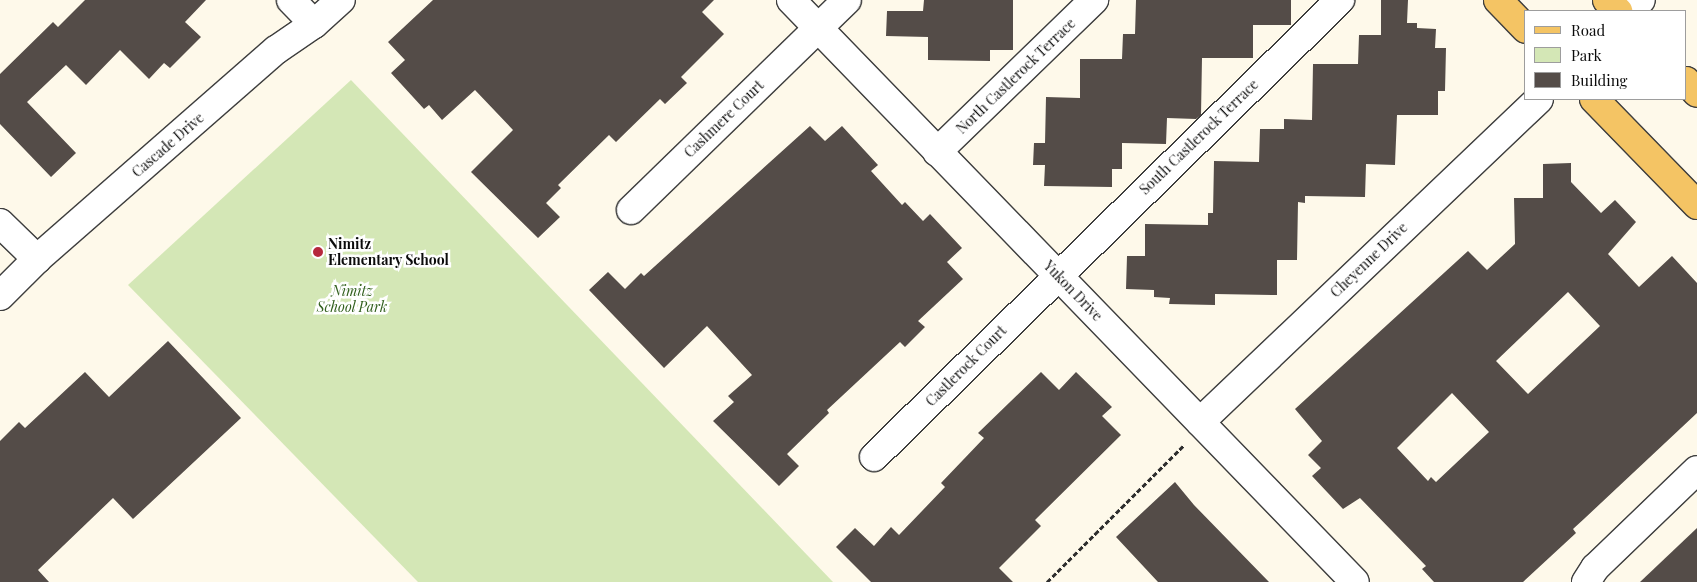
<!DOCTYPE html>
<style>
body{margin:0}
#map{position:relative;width:1697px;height:582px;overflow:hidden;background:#fef9ea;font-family:"Playfair Display",serif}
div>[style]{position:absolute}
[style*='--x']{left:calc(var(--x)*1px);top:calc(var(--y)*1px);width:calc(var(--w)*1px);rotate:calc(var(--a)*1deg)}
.green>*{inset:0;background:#d4e7b6}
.building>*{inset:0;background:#544c48}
.path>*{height:3px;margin-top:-1.5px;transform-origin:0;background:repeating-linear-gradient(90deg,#2d2d2d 0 5px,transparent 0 7.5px)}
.roads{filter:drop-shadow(1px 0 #3e3e3e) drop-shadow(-1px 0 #3e3e3e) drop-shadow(0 1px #3e3e3e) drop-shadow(0 -1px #3e3e3e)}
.minor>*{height:28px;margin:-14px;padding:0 14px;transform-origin:14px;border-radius:14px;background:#fff}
.major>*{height:28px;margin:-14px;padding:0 14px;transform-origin:14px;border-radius:14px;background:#f4c464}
.dots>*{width:14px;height:14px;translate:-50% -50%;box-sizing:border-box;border:2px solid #fff;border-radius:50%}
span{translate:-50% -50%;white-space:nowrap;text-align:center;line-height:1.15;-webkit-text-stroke:5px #fff;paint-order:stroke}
.street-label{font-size:14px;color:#0b0b0b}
.poi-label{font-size:14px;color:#0b0b0b;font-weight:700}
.left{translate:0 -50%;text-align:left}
.park-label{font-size:14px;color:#32601e;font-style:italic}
.legend{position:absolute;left:1524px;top:10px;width:162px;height:90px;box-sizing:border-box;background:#fff;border:1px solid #9d9d9d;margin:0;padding:6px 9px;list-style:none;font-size:15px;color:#0b0b0b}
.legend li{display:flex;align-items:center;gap:10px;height:25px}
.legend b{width:25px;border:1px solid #9d9d9d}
</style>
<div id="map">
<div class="green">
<i style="clip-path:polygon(351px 80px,833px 582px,418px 582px,128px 285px)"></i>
</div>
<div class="building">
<i style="clip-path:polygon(85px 0,206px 0,185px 22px,201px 37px,170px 68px,164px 63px,149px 79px,120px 50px,86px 85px,66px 65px,27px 102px,76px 153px,51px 177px,0 124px,0 74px,53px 22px,58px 27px)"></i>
<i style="clip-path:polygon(433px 0,714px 0,702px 12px,724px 34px,681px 77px,687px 83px,665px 104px,660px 99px,616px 142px,609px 135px,558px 185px,561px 188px,546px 203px,560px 217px,538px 238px,471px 172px,513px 130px,475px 90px,442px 120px,429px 105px,424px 109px,391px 73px,405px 60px,388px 42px)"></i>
<i style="clip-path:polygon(924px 0,1013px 0,1013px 50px,990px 50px,990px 61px,928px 60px,928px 37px,886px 36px,887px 11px,923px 11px)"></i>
<i style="clip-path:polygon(1136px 0,1291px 0,1291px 25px,1253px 25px,1253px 58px,1202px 58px,1201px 115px,1196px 119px,1167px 118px,1166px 144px,1122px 143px,1122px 169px,1112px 169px,1112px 187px,1044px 186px,1045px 165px,1033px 165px,1034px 143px,1045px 143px,1046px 97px,1080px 98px,1080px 59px,1122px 59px,1123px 34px,1135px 34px)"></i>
<i style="clip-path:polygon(1381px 0,1408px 0,1407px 23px,1417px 23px,1417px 28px,1436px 29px,1435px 48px,1446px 48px,1445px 91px,1438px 91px,1438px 115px,1397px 115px,1395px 165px,1366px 164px,1365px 197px,1305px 196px,1305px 203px,1298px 202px,1297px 260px,1277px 260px,1277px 295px,1215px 294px,1215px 305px,1169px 304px,1170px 298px,1154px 297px,1154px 290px,1126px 289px,1127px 256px,1145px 256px,1145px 224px,1208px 225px,1208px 213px,1213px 213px,1214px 161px,1259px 162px,1260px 129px,1284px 129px,1284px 119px,1312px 120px,1313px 64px,1358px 64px,1359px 35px,1381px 35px)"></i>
<i style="clip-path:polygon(810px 126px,825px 141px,842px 126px,878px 165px,871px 171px,902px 205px,905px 202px,923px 221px,930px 214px,962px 248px,947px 262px,963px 279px,918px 321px,925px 327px,905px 347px,900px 342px,827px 410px,829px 413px,787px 454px,799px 466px,779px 486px,713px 421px,734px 402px,728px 396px,752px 375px,707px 326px,664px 368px,589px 290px,608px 272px,625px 289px,641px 273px,644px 276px)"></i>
<i style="clip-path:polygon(evenodd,1571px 163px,1571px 182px,1601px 213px,1615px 200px,1636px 222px,1608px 254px,1639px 287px,1672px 256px,1697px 283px,1697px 413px,1585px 518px,1573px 529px,1576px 533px,1523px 582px,1434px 582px,1422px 569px,1426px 566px,1360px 498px,1343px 509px,1312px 476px,1321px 468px,1308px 455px,1322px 441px,1295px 409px,1468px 251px,1487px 270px,1515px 244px,1514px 198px,1543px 198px,1543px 164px,1571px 163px,1568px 292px,1600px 326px,1528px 394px,1496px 361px,1568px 292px,1571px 163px,1452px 393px,1489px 432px,1436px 482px,1431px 477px,1428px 481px,1397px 448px,1452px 393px)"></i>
<i style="clip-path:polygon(168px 341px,241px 418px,133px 519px,113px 498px,38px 570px,49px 582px,0 582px,0 441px,19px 422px,25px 428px,85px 372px,109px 397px)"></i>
<i style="clip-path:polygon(1041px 372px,1059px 390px,1076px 372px,1112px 407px,1102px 416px,1121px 435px,1035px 520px,1041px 526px,999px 568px,1013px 582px,871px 582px,836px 547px,855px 528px,874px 546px,891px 527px,899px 535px,945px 487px,941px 483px,984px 438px,978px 433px)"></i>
<i style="clip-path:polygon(1175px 482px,1194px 505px,1269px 582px,1158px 582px,1116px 537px)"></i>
<i style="clip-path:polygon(1697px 528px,1697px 582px,1640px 582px)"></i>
</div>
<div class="path">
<i style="--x:1047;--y:582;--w:194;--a:-45"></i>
</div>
<div class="roads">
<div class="minor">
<i style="--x:291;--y:0;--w:33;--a:46"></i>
<i style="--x:791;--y:0;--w:810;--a:45.9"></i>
<i style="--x:1629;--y:11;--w:16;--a:-43"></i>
<i style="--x:937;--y:152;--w:219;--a:-44.1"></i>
<i style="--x:631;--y:210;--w:301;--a:-44.2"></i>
<i style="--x:0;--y:223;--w:52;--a:44.2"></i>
<i style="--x:0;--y:296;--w:52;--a:-45"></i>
<i style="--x:37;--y:259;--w:317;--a:-41.2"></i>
<i style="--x:276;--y:50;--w:46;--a:-34.4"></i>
<i style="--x:314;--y:24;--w:36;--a:-42"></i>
<i style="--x:1200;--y:422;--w:468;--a:-43.6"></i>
<i style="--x:874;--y:457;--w:653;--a:-44.44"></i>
<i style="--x:1586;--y:582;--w:17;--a:-57"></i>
<i style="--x:1595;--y:568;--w:141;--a:-43.9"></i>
</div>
<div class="major">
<i style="--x:1498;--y:0;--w:40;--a:46"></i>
<i style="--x:1607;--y:0;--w:16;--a:45"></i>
<i style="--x:1686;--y:81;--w:16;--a:47"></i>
<i style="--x:1594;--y:99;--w:148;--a:45.8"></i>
</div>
</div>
<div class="dots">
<i style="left:318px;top:252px;background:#b6283c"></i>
</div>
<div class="street-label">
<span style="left:1016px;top:76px;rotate:-44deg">North Castlerock Terrace</span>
<span style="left:724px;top:119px;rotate:-44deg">Cashmere Court</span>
<span style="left:1199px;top:137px;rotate:-44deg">South Castlerock Terrace</span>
<span style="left:168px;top:145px;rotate:-41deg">Cascade Drive</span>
<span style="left:1369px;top:260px;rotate:-44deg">Cheyenne Drive</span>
<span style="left:1073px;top:291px;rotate:46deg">Yukon Drive</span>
<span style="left:966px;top:366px;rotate:-45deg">Castlerock Court</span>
</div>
<div class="poi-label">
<span class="left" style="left:328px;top:252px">Nimitz<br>Elementary School</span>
</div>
<div class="park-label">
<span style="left:352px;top:299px">Nimitz<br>School Park</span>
</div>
<ul class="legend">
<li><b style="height:6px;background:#f4c464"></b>Road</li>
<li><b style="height:14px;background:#d4e7b6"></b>Park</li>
<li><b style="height:14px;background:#544c48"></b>Building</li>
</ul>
</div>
